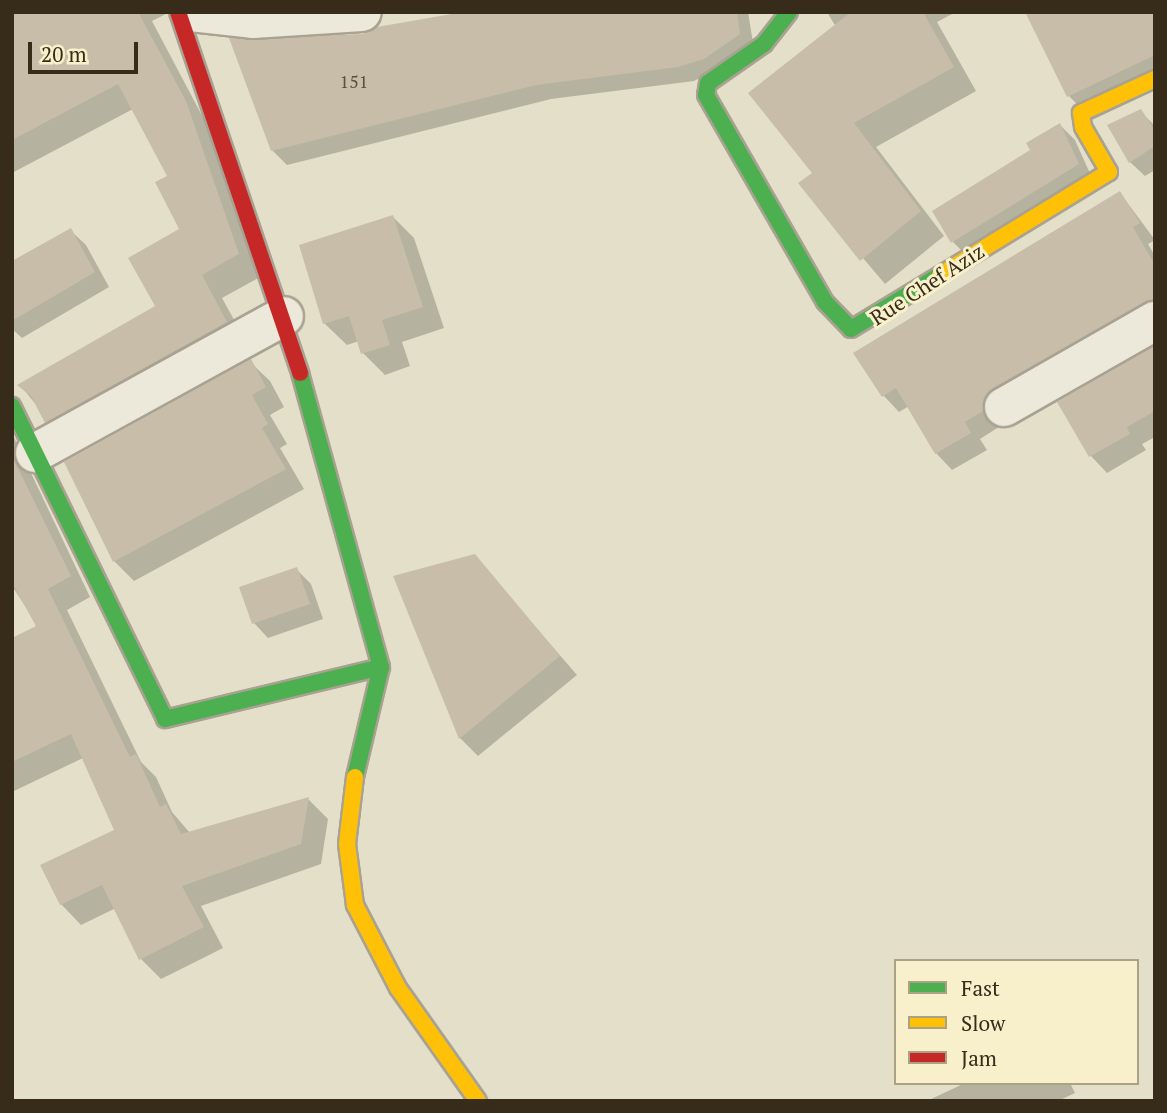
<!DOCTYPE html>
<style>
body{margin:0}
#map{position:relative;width:1167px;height:1113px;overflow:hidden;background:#e4dfc8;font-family:"PT Serif",serif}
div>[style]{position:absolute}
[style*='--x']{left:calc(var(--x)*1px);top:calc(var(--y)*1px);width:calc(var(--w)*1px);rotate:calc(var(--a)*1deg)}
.shadow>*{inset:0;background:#0003}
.building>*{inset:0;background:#c8bda8}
.roads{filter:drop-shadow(2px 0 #a9a292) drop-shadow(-2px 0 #a9a292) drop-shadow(0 2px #a9a292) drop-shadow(0 -2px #a9a292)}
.street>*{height:38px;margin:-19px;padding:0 19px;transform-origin:19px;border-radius:19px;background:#ece8da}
.fast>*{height:16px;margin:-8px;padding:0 8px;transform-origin:8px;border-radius:8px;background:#4caf50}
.slow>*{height:16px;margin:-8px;padding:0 8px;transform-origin:8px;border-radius:8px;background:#ffc107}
.jam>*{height:16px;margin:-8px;padding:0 8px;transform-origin:8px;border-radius:8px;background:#c62828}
span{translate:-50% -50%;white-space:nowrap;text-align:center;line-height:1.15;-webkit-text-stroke:6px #f8f0cb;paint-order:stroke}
.number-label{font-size:18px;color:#5b503e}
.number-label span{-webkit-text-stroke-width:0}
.street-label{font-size:21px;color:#372b1a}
.frame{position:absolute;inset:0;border:14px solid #372b1a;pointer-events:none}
.legend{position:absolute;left:894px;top:959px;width:245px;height:126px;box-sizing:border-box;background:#f8f0cb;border:2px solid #aba184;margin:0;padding:9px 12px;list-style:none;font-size:21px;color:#372b1a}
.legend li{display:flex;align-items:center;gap:14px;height:35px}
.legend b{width:35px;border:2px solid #aba184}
.scale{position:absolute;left:28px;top:42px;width:110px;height:32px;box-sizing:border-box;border:4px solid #372b1a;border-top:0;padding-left:9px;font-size:21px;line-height:24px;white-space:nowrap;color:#372b1a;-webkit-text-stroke:5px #f8f0cb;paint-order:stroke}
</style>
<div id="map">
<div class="shadow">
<i style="clip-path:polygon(12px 12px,170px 12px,152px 21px,207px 125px,260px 277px,222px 298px,248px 345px,68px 444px,20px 385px,158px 307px,182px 229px,170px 177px,133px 109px,12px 173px)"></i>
<i style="clip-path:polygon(464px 12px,748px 12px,754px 49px,694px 81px,551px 99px,287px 165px,272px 150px,364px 36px)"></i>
<i style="clip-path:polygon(827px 12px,956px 12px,937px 22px,976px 91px,876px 147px,944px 236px,885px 284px,800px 184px,815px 174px,836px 27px)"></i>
<i style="clip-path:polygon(1027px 12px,1155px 12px,1155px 90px,1092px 120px,1069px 96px)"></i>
<i style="clip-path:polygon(1141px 112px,1155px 126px,1155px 170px,1145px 176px,1130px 162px)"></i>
<i style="clip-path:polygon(1060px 125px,1075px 140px,1093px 180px,967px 256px,952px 241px)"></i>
<i style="clip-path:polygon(1120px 193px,1155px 240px,1148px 244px,1155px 256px,1155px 325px,1001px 413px,999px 427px,980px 439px,987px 450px,952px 470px,936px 453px,909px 406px,899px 412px,883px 395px)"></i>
<i style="clip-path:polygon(393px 217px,414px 238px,444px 328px,402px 342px,410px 366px,385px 375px,363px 353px,359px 341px,347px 345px,325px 324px,301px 246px)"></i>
<i style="clip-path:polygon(71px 231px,86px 245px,109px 287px,22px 338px,12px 329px,12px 262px)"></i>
<i style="clip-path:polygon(1155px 346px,1155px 437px,1142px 444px,1146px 450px,1107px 473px,1091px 456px,1060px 402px)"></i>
<i style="clip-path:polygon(250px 362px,270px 381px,284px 407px,270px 415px,287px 444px,280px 448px,304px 489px,134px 581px,114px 561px)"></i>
<i style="clip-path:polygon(12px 433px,90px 597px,67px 610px,141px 762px,156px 777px,172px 812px,190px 833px,308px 799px,328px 819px,321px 864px,201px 906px,223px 948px,161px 979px,141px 959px,116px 908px,81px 925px,61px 904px,116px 831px,83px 758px,12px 792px,12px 639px,39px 627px,12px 586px)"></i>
<i style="clip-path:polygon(474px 556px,577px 675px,478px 756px,460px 738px)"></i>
<i style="clip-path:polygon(296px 569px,311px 584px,323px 619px,268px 638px,254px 623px,241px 589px)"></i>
<i style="clip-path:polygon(965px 1083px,1070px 1083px,1075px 1093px,1058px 1101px,927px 1101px)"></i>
</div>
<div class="building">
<i style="clip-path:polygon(12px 12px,138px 12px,186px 101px,239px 254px,202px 275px,227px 322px,45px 423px,31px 396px,17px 385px,155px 306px,128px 258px,179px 229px,155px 182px,167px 176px,118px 84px,12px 140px)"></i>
<i style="clip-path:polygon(463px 12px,737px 12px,740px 34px,704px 59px,678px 67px,536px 85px,271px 151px,229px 38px,363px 34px,377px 27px)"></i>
<i style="clip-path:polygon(851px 12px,923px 12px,954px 67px,854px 123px,921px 211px,860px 261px,798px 183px,812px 173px,748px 93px)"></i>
<i style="clip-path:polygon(1025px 12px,1155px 12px,1155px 55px,1067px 97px)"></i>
<i style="clip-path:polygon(1141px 109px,1155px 131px,1155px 146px,1129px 163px,1107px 125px)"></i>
<i style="clip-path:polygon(1060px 123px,1079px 164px,951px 243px,932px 211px,1030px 150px,1026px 143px)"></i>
<i style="clip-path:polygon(1120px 191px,1140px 223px,1133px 227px,1155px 265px,1155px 299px,993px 388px,985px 397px,983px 411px,965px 422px,971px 433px,935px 454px,896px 388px,882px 397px,853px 353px)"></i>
<i style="clip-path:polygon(393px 215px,423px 307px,382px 320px,390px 345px,361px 354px,349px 316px,323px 324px,299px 245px)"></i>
<i style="clip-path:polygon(71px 228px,95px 272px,12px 321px,12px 261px)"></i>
<i style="clip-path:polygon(1155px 346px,1155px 411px,1127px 427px,1130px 434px,1089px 457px,1057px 402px)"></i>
<i style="clip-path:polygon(251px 359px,266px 387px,252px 395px,268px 424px,262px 428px,286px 469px,113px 562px,64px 462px)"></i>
<i style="clip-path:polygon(12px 456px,71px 576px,48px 589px,130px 757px,136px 754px,160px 807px,166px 804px,181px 834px,309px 797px,301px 844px,182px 886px,204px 927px,139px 960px,102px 885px,60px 905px,40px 865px,114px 830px,71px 734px,12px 762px,12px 638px,36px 626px,12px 583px)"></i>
<i style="clip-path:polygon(475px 554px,560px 656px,459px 739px,393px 576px)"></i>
<i style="clip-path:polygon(297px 567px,310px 604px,252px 624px,239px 587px)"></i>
</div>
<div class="roads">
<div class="street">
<i style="--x:191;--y:12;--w:62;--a:6.4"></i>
<i style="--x:253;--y:19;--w:109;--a:-3.7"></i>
<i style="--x:1004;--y:407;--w:174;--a:-29.7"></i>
<i style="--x:35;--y:453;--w:284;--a:-28.8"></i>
</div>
<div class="fast">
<i style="--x:789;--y:12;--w:41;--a:128"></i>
<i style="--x:764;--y:44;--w:68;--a:145.1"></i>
<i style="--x:708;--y:83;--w:12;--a:99"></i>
<i style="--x:706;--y:95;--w:239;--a:60.1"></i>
<i style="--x:825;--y:302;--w:37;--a:46"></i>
<i style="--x:851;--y:329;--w:104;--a:-31.2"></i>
<i style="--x:300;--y:373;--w:305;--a:74.6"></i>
<i style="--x:381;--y:667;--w:113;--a:103.3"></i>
<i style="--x:12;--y:406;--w:348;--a:63.9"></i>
<i style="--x:165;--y:719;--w:222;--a:-13.5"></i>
</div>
<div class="slow">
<i style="--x:940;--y:275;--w:198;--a:-31.4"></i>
<i style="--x:1109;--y:172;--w:52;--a:-120"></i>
<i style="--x:1083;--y:127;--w:14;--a:-98"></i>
<i style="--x:1081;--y:113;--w:81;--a:-24.7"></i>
<i style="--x:355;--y:777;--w:67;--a:96.8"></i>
<i style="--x:347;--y:844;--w:62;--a:82.5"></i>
<i style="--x:355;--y:905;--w:93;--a:62.6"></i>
<i style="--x:398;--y:988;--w:138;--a:54.7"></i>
</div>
<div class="jam">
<i style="--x:178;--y:12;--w:381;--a:71.3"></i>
</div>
</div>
<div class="number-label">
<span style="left:354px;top:81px">151</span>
</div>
<div class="street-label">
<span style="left:927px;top:284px;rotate:-33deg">Rue Chef Aziz</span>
</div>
<div class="frame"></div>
<ul class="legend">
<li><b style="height:9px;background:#4caf50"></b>Fast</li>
<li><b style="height:9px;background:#ffc107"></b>Slow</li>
<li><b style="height:9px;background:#c62828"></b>Jam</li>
</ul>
<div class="scale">20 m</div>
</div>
